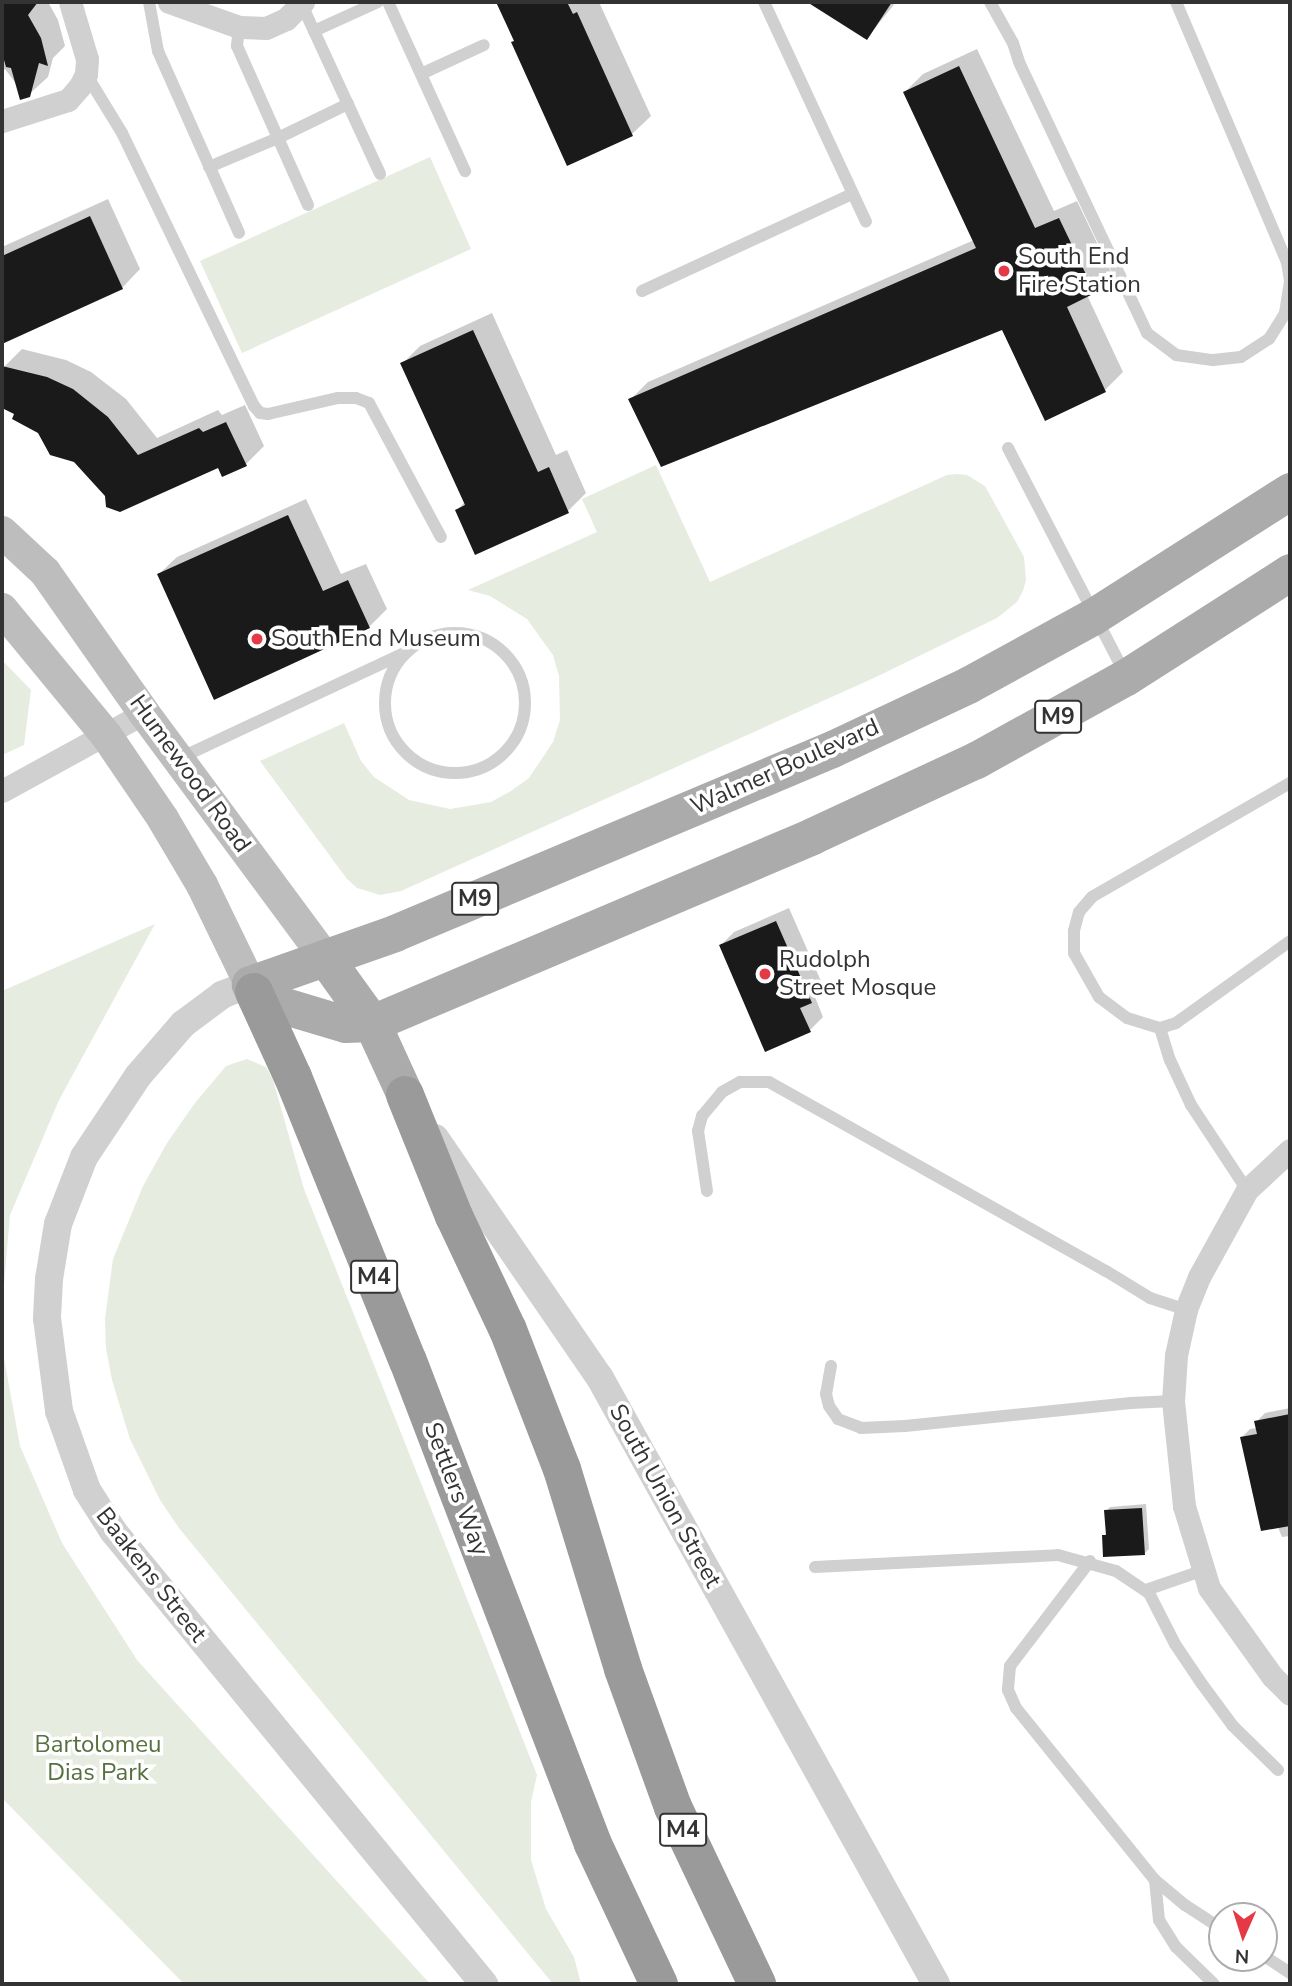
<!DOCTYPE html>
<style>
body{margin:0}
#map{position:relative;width:1292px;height:1986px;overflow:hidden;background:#fff;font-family:"Nunito Sans",sans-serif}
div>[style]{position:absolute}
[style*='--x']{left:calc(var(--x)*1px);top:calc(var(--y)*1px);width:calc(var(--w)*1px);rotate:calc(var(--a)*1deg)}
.green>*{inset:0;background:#e6ecdf}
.shadow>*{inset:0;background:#0003}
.building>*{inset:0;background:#1a1a1a}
.service>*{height:12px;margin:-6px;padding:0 6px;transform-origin:6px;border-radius:6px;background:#d0d0d0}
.service>.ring{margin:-6px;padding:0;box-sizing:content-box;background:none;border:12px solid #d0d0d0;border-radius:50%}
.minor>*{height:23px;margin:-11.5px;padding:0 11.5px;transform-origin:11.5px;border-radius:11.5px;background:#d0d0d0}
.tertiary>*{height:28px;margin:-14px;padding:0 14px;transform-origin:14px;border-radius:14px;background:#d0d0d0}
.secondary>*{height:32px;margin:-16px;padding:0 16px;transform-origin:16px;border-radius:16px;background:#bdbdbd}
.primary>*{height:37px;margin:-18.5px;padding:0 18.5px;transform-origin:18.5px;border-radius:18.5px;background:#ababab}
.motorway>*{height:38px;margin:-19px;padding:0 19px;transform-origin:19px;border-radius:19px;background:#9a9a9a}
.dots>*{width:19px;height:19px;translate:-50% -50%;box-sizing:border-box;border:4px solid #fff;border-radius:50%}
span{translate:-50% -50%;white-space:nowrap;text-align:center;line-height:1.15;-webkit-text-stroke:7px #fff;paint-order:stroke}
.shield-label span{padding:2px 5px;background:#fff;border:2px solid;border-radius:5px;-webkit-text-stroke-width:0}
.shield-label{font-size:23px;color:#333;font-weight:700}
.poi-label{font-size:24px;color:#333}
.left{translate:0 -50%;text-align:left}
.street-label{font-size:24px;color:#333}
.park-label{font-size:24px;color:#56703f}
.frame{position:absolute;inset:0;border:4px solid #333;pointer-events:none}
.north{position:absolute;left:1208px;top:1902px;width:70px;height:70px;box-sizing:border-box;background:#fff;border:2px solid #adadad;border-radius:50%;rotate:183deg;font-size:19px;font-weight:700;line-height:28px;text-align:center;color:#333}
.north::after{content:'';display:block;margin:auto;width:24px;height:32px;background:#e63946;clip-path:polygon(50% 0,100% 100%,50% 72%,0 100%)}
</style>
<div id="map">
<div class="green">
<i style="clip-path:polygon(430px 157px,471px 249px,242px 353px,200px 261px)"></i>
<i style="clip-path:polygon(656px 465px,710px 582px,947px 475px,957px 474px,967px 475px,985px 486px,1024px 557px,1026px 580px,1023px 591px,1017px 602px,997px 618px,876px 677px,401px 891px,380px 895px,357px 888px,347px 879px,260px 761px,344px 723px,361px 761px,374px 777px,409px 800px,450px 809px,491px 802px,511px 791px,529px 778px,553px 742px,560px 720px,559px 676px,553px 655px,527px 619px,490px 596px,468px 590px,597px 532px,582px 499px)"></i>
<i style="clip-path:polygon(2px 660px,31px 690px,24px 745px,2px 755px)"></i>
<i style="clip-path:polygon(155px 924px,59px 1100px,10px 1215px,2px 1308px,2px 991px)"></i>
<i style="clip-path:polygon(247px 1059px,266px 1067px,273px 1080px,304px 1189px,537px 1775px,531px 1802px,531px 1860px,546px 1909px,574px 1957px,581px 1984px,553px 1984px,179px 1528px,160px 1500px,130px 1439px,112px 1380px,106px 1348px,105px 1319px,113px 1259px,143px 1186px,167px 1143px,195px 1103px,226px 1066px)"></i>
<i style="clip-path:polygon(2px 1347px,20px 1446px,62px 1543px,137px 1660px,430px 1984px,184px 1984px,2px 1798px)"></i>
</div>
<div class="shadow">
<i style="clip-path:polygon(2px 2px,48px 2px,58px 20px,65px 46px,53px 58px,48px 77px,26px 97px,5px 69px,2px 72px)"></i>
<i style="clip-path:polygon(499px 2px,599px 2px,651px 116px,632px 134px,568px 163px)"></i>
<i style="clip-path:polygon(810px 2px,896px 2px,867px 38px)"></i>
<i style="clip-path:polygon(977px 49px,1054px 211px,1077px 201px,1112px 274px,1087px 295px,1123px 372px,1105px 390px,1045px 418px,1003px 328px,630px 400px,648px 382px,974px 240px,905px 92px,923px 74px)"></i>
<i style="clip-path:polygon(108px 199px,140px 269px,122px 288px,2px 342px,2px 247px)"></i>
<i style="clip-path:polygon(492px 313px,556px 455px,567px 450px,586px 493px,568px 511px,457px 510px,465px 502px,402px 364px,420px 346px)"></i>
<i style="clip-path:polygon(22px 349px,66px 360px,91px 372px,126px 399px,157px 438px,218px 410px,222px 415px,245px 405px,264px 446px,246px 464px,219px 465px,106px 495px,75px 460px,17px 413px,2px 406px,4px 367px)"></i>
<i style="clip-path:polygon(306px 499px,341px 574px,366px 564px,387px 609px,369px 627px,159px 574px,177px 557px)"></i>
<i style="clip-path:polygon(789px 908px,824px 988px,815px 997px,823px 1017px,810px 1030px,721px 945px,734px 932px)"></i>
<i style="clip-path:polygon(1290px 1408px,1290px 1536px,1282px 1537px,1241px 1438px,1250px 1429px,1257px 1428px,1256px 1422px,1265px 1413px)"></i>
<i style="clip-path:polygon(1146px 1504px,1149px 1549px,1145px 1553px,1104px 1536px,1108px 1531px,1106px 1511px,1110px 1507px)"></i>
</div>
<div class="building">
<i style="clip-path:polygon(2px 2px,38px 2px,28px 15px,41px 38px,48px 66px,39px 63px,30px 97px,20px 100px,11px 68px,6px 67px,2px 53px)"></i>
<i style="clip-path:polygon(496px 2px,567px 2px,573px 14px,577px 12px,633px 136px,567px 166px,511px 42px,514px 41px)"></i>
<i style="clip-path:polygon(807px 2px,892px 2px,867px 40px)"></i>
<i style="clip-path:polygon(959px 66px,1035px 228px,1059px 218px,1095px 293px,1067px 307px,1106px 392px,1045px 421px,1002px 330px,661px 467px,628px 399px,976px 248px,903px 92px)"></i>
<i style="clip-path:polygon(90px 216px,123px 289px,2px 344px,2px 256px)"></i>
<i style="clip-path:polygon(473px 330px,538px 472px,549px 467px,569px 513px,475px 555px,455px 510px,465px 505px,400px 363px)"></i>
<i style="clip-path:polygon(2px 366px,47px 377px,73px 389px,108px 417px,138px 455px,199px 428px,203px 432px,226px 422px,247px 466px,222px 477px,218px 468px,120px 512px,106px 507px,105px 496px,74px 462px,50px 455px,38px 433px,12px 419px,14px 414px,2px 408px)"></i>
<i style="clip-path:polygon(288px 515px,323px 591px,348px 580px,370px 628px,214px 700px,157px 574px)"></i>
<i style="clip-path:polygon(776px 921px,812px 1003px,800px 1008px,811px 1032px,765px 1052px,719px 945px)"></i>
<i style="clip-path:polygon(1290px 1414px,1290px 1526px,1261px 1531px,1240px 1437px,1257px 1434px,1254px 1421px)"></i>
<i style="clip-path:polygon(1142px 1508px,1145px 1555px,1103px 1557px,1102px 1535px,1106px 1535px,1104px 1510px)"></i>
</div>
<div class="service">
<i style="--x:149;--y:2;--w:50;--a:79.6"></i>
<i style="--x:158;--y:51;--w:199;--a:66"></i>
<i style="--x:388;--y:2;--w:186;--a:65.5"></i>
<i style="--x:764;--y:2;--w:242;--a:65.1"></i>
<i style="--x:990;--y:2;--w:47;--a:60.7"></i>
<i style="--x:1013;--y:43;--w:20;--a:72"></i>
<i style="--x:1019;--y:62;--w:300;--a:64.7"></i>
<i style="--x:1147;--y:333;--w:36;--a:37"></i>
<i style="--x:1176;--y:355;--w:37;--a:8"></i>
<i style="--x:1213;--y:360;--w:28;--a:-6"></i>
<i style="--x:1241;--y:357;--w:33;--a:-33"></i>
<i style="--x:1269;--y:339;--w:31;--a:-58"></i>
<i style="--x:1285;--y:313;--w:31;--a:-81"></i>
<i style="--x:1176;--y:2;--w:283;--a:66.9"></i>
<i style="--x:1287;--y:262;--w:20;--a:81"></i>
<i style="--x:302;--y:5;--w:186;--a:65.2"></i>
<i style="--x:314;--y:31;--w:70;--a:-24.4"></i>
<i style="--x:86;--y:74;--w:69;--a:58.6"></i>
<i style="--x:122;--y:133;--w:303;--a:64.2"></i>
<i style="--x:254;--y:406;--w:9;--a:49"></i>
<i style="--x:260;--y:413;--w:8;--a:7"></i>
<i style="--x:268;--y:414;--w:72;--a:-12.9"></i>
<i style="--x:338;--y:398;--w:18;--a:0"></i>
<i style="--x:356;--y:398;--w:14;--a:21"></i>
<i style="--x:369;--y:403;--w:152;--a:61.8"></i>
<i style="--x:421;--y:74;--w:69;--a:-24.7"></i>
<i style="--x:209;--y:167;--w:75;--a:-22.8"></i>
<i style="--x:278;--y:138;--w:101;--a:-114"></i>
<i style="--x:237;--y:46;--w:19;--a:-84"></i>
<i style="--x:308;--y:205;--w:73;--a:-114.1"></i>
<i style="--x:278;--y:138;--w:78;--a:-25.9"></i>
<i style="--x:642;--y:291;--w:231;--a:-24.8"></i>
<i style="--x:1008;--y:448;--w:254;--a:62.6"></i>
<i class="ring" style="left:385px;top:633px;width:128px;height:128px"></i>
<i style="--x:178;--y:759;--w:250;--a:-25.1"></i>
<i style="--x:1290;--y:783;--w:228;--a:150.1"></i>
<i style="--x:1092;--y:897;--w:20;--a:131"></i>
<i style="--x:1079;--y:912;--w:20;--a:105"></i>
<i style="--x:1074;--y:931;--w:22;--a:90"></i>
<i style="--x:1074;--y:953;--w:51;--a:60.4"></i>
<i style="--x:1099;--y:997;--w:35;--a:37"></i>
<i style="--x:1127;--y:1018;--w:34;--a:17"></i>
<i style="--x:1160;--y:1028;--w:17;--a:-17"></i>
<i style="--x:1176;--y:1023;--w:140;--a:-35.7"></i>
<i style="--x:1160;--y:1028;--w:34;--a:73"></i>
<i style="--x:1170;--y:1060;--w:50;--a:65"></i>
<i style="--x:1191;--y:1105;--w:102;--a:56.6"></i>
<i style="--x:707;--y:1191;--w:61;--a:-98.5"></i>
<i style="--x:698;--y:1131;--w:16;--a:-75"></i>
<i style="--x:702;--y:1116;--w:31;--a:-50"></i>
<i style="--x:722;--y:1092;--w:21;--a:-29"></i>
<i style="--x:740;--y:1082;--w:29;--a:0"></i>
<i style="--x:769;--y:1082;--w:386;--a:29.3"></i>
<i style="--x:1106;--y:1271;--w:52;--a:31.5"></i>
<i style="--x:1150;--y:1298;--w:38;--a:18"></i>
<i style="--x:831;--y:1366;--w:28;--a:100"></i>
<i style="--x:826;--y:1394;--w:12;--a:76"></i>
<i style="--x:829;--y:1406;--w:16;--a:55"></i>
<i style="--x:838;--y:1419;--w:25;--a:21"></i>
<i style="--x:861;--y:1428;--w:44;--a:-2.6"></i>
<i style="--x:905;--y:1426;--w:227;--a:-5.8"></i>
<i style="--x:1131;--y:1403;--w:42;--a:-2.7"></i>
<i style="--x:1090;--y:1561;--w:132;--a:127.3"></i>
<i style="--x:1010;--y:1666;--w:24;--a:95"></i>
<i style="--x:1008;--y:1690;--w:20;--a:66"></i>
<i style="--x:1016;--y:1708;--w:221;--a:51.1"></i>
<i style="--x:1155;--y:1880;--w:39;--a:40"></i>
<i style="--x:1185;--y:1905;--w:44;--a:33"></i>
<i style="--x:815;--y:1567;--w:243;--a:-2.8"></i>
<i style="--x:1058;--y:1555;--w:60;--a:15.4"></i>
<i style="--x:1116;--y:1571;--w:40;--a:34"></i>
<i style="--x:1149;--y:1593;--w:57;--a:63"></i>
<i style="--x:1175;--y:1644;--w:48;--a:56"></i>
<i style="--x:1202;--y:1684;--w:52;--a:53.6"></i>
<i style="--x:1233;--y:1726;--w:63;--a:44.4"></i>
<i style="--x:1146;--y:1590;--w:61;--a:-19"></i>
<i style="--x:1155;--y:1880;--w:40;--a:84.3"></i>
<i style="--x:1159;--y:1920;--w:32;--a:58"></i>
<i style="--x:1176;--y:1947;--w:53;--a:44.2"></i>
<i style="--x:1264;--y:1956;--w:31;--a:33"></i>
</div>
<div class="minor">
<i style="--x:169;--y:2;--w:74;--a:19.7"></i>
<i style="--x:239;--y:27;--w:27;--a:2"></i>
<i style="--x:266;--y:28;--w:22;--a:-24"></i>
<i style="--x:286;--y:19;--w:24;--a:-45"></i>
<i style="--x:2;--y:121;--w:69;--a:-17.7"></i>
<i style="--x:68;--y:100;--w:18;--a:-49"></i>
<i style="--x:80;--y:86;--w:13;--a:-63"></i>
<i style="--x:86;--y:74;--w:15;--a:-86"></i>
<i style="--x:87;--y:59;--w:59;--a:-106.6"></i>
<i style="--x:2;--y:791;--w:162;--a:-28.8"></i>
<i style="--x:1290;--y:1150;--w:59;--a:137.1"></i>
<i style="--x:1247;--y:1190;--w:99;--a:118.9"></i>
<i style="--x:1199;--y:1277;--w:35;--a:112"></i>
<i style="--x:1186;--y:1310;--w:46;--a:102.5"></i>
<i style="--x:1176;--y:1355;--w:46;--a:93.7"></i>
<i style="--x:1173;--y:1401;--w:106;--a:84"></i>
<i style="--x:1184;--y:1506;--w:86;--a:73"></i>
<i style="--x:1209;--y:1588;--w:108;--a:54.4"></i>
<i style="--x:1272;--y:1676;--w:25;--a:45"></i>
</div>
<div class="tertiary">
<i style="--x:250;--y:984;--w:30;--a:159"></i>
<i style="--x:222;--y:995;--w:49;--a:143.4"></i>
<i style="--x:183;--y:1024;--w:69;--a:130.9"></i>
<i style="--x:138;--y:1076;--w:97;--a:123.7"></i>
<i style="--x:84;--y:1157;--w:72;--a:111.2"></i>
<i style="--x:58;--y:1224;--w:56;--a:99.3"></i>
<i style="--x:49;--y:1279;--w:39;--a:93"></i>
<i style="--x:47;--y:1318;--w:94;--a:82.6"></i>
<i style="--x:59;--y:1411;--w:84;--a:70.5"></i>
<i style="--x:87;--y:1490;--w:49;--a:57.6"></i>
<i style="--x:113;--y:1531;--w:586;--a:50.68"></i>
<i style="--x:435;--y:1138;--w:291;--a:55.5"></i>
<i style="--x:600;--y:1378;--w:693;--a:60.99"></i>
</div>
<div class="secondary">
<i style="--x:2;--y:532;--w:59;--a:42.9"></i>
<i style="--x:45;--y:572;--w:172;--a:54.9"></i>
<i style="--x:144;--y:713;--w:306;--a:53.5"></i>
<i style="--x:2;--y:609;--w:163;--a:50.5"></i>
<i style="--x:106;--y:735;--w:102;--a:55.8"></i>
<i style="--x:163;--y:819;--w:77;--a:59.4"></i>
<i style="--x:202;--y:885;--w:110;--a:64.1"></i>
</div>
<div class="primary">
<i style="--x:1290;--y:491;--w:235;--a:147.5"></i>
<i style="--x:1092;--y:617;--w:141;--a:151.3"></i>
<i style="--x:968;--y:685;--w:150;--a:154.8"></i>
<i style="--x:832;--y:749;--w:474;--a:157.2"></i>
<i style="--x:395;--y:933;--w:154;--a:160.6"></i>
<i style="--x:250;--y:984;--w:9;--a:63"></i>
<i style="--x:254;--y:992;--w:17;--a:33"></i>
<i style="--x:268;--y:1001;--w:80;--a:16.6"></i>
<i style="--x:345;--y:1024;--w:27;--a:-2"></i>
<i style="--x:372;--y:1023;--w:478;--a:-23"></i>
<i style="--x:812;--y:836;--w:181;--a:-24.9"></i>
<i style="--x:976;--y:760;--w:171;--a:-29"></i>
<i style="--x:1126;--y:677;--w:195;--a:-32.6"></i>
<i style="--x:326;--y:959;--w:79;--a:54.3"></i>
<i style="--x:372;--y:1023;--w:79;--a:65.4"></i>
</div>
<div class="motorway">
<i style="--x:254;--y:992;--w:94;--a:65.4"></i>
<i style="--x:293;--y:1077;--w:306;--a:68"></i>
<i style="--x:408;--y:1361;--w:517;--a:69.04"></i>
<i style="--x:593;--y:1844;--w:155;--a:64.8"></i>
<i style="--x:405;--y:1095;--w:131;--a:68"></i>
<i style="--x:454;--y:1216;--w:126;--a:64.7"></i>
<i style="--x:508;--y:1330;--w:149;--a:68.8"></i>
<i style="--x:562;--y:1469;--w:209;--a:73"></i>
<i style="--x:623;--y:1669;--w:147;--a:70.1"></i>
<i style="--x:673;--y:1807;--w:196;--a:64.6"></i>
</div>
<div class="dots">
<i style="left:1004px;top:271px;background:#e63946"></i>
<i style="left:257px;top:639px;background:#e63946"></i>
<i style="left:765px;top:974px;background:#e63946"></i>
</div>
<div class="shield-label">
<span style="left:1058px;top:717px">M9</span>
<span style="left:475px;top:899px">M9</span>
<span style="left:374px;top:1277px">M4</span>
<span style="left:683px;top:1830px">M4</span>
</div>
<div class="poi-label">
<span class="left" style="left:1018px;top:271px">South End<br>Fire Station</span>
<span class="left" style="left:271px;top:639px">South End Museum</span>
<span class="left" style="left:779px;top:974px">Rudolph<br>Street Mosque</span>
</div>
<div class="street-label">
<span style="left:785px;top:767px;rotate:-24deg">Walmer Boulevard</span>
<span style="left:190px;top:774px;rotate:54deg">Humewood Road</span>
<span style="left:456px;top:1489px;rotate:69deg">Settlers Way</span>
<span style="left:665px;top:1496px;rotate:61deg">South Union Street</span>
<span style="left:151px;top:1575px;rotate:52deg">Baakens Street</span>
</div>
<div class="park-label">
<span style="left:98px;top:1759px">Bartolomeu<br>Dias Park</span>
</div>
<div class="frame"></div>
<div class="north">N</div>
</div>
